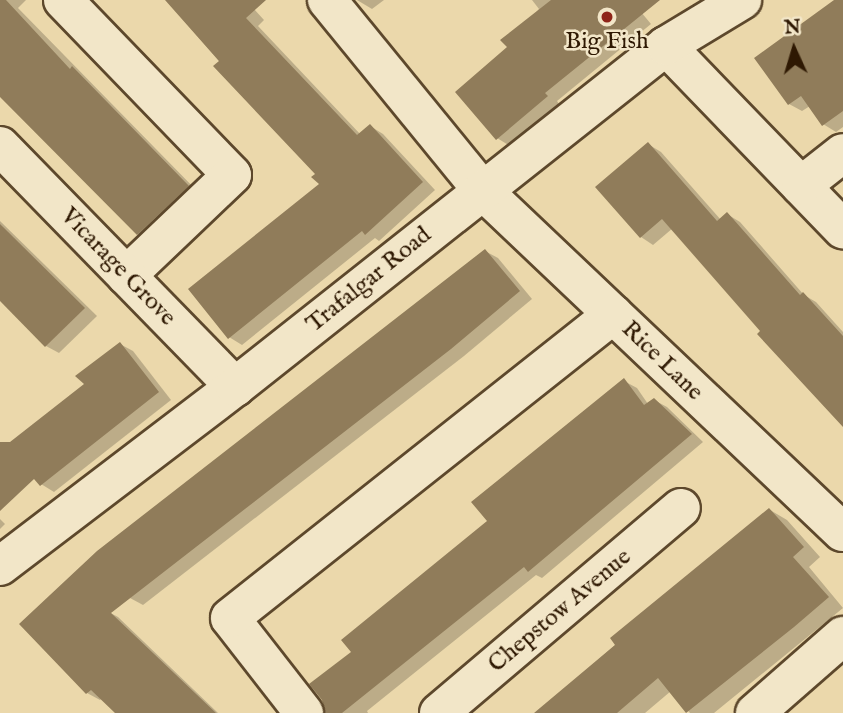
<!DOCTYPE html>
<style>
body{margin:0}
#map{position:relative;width:843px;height:713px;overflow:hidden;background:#ebd8ab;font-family:"IM FELL English",serif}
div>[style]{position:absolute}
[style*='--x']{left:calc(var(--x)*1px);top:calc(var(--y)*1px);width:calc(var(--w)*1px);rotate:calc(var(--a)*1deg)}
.shadow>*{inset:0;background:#0003}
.building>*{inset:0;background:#907c5a}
.roads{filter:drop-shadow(2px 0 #5d482c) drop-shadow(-2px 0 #5d482c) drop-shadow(0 2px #5d482c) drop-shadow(0 -2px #5d482c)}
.minor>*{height:38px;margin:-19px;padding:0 19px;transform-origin:19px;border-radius:19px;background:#f2e6c8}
.dots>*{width:19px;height:19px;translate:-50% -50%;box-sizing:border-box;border:4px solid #f2e6c8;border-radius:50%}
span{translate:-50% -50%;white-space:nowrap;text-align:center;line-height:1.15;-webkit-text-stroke:5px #f2e6c8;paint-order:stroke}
.poi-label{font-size:24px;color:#2e1802}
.street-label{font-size:24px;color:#2e1802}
.north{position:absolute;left:759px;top:14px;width:70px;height:70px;-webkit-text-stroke:5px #f2e6c8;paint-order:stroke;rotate:356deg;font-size:19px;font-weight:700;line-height:28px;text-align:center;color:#2e1802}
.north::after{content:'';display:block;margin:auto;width:24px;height:32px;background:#2e1802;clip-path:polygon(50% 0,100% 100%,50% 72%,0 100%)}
</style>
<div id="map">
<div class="shadow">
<i style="clip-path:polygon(0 0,26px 0,18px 8px,200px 194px,151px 241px,138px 234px,0 94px)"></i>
<i style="clip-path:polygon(166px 0,246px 0,264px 20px,258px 26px,361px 135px,370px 126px,383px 134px,435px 190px,379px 241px,375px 238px,242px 345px,229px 337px,321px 185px,317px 174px)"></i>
<i style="clip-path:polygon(357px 0,384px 0,372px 9px)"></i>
<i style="clip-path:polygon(532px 0,631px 0,651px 24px,557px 101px,559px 104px,510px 146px,497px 138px,509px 47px,539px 9px)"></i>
<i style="clip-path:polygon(836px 0,843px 0,843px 127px,836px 132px,823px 124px,810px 106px,802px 111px,789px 104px)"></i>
<i style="clip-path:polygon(648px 144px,661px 152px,721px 220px,727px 214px,740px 222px,804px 295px,816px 302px,843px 332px,843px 425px,673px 228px,653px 245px,641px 237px)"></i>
<i style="clip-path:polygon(0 221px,97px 316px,59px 353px,46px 346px,0 299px)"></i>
<i style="clip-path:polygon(485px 251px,498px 258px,532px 299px,464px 356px,143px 605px,130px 598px)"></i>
<i style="clip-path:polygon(120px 344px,133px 351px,171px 400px,54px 492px,41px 484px,86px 385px)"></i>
<i style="clip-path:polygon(624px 381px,637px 388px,648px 404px,654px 400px,667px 407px,703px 442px,542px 578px,536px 575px,367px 711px,368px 713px,327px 713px,353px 652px,489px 522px)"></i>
<i style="clip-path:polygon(770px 510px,787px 520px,820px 557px,809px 567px,843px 608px,714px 713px,690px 713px,671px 691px,645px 713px,537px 713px)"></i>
<i style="clip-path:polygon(0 519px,5px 524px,0 529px)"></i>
<i style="clip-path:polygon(105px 610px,118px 617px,218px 713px,117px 713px,102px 698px,100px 700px,87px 693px)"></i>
</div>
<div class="building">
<i style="clip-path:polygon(0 0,6px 0,70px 69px,72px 66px,189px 186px,137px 235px,0 97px)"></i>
<i style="clip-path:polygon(165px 0,266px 0,246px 18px,357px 135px,370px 124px,423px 182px,365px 235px,362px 231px,228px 339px,188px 289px,319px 184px,311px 177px,315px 174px,213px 66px,219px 61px)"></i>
<i style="clip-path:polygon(551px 0,660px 0,545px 93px,548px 96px,496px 140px,455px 92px,507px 47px,500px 40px)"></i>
<i style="clip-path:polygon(834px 0,843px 0,843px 111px,822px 126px,801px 96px,788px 105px,754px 58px)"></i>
<i style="clip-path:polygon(648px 142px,717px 221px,727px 212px,800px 295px,803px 292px,843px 336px,843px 427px,757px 334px,760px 331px,662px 219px,640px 238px,595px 187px)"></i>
<i style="clip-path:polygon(0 224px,85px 308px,45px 347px,0 301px)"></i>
<i style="clip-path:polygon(485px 249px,520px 291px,451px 349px,111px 613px,216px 713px,115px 713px,91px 690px,86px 694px,19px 624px,97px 551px)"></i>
<i style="clip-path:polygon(120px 342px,159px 392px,40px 486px,34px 479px,0 511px,0 442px,10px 442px,84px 384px,75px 376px)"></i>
<i style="clip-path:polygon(624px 378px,644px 405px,654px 398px,692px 434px,528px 572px,524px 567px,342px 713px,325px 713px,322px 700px,309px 684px,351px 652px,341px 640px,487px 521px,471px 502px)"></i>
<i style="clip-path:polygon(769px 508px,804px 547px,793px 557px,829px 597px,794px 627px,686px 713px,658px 678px,617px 713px,534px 713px,615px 645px,610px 638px)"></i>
</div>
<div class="roads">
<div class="minor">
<i style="--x:63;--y:0;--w:243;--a:46"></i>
<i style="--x:232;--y:175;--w:146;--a:136.4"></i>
<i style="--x:327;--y:0;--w:245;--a:50.8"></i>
<i style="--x:482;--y:190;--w:497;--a:43.5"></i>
<i style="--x:666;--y:46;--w:255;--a:46"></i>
<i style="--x:0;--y:146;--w:337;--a:45.7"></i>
<i style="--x:801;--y:186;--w:53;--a:-38.2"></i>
<i style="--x:0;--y:566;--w:295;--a:-37.3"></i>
<i style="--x:235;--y:387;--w:550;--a:-38.35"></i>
<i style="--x:666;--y:46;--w:89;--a:-31.2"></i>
<i style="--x:304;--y:713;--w:120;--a:-127.9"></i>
<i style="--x:230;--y:618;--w:489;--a:-38.4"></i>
<i style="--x:439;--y:713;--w:317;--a:-40.3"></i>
<i style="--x:755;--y:713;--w:117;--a:-41.2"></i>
</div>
</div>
<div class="dots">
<i style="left:607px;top:17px;background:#8f2418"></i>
</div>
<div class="poi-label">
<span style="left:607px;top:42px">Big Fish</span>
</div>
<div class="street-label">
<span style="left:118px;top:267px;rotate:46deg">Vicarage Grove</span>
<span style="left:369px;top:280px;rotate:-39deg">Trafalgar Road</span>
<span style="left:662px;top:361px;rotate:44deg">Rice Lane</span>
<span style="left:560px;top:611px;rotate:-40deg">Chepstow Avenue</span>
</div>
<div class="north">N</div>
</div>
